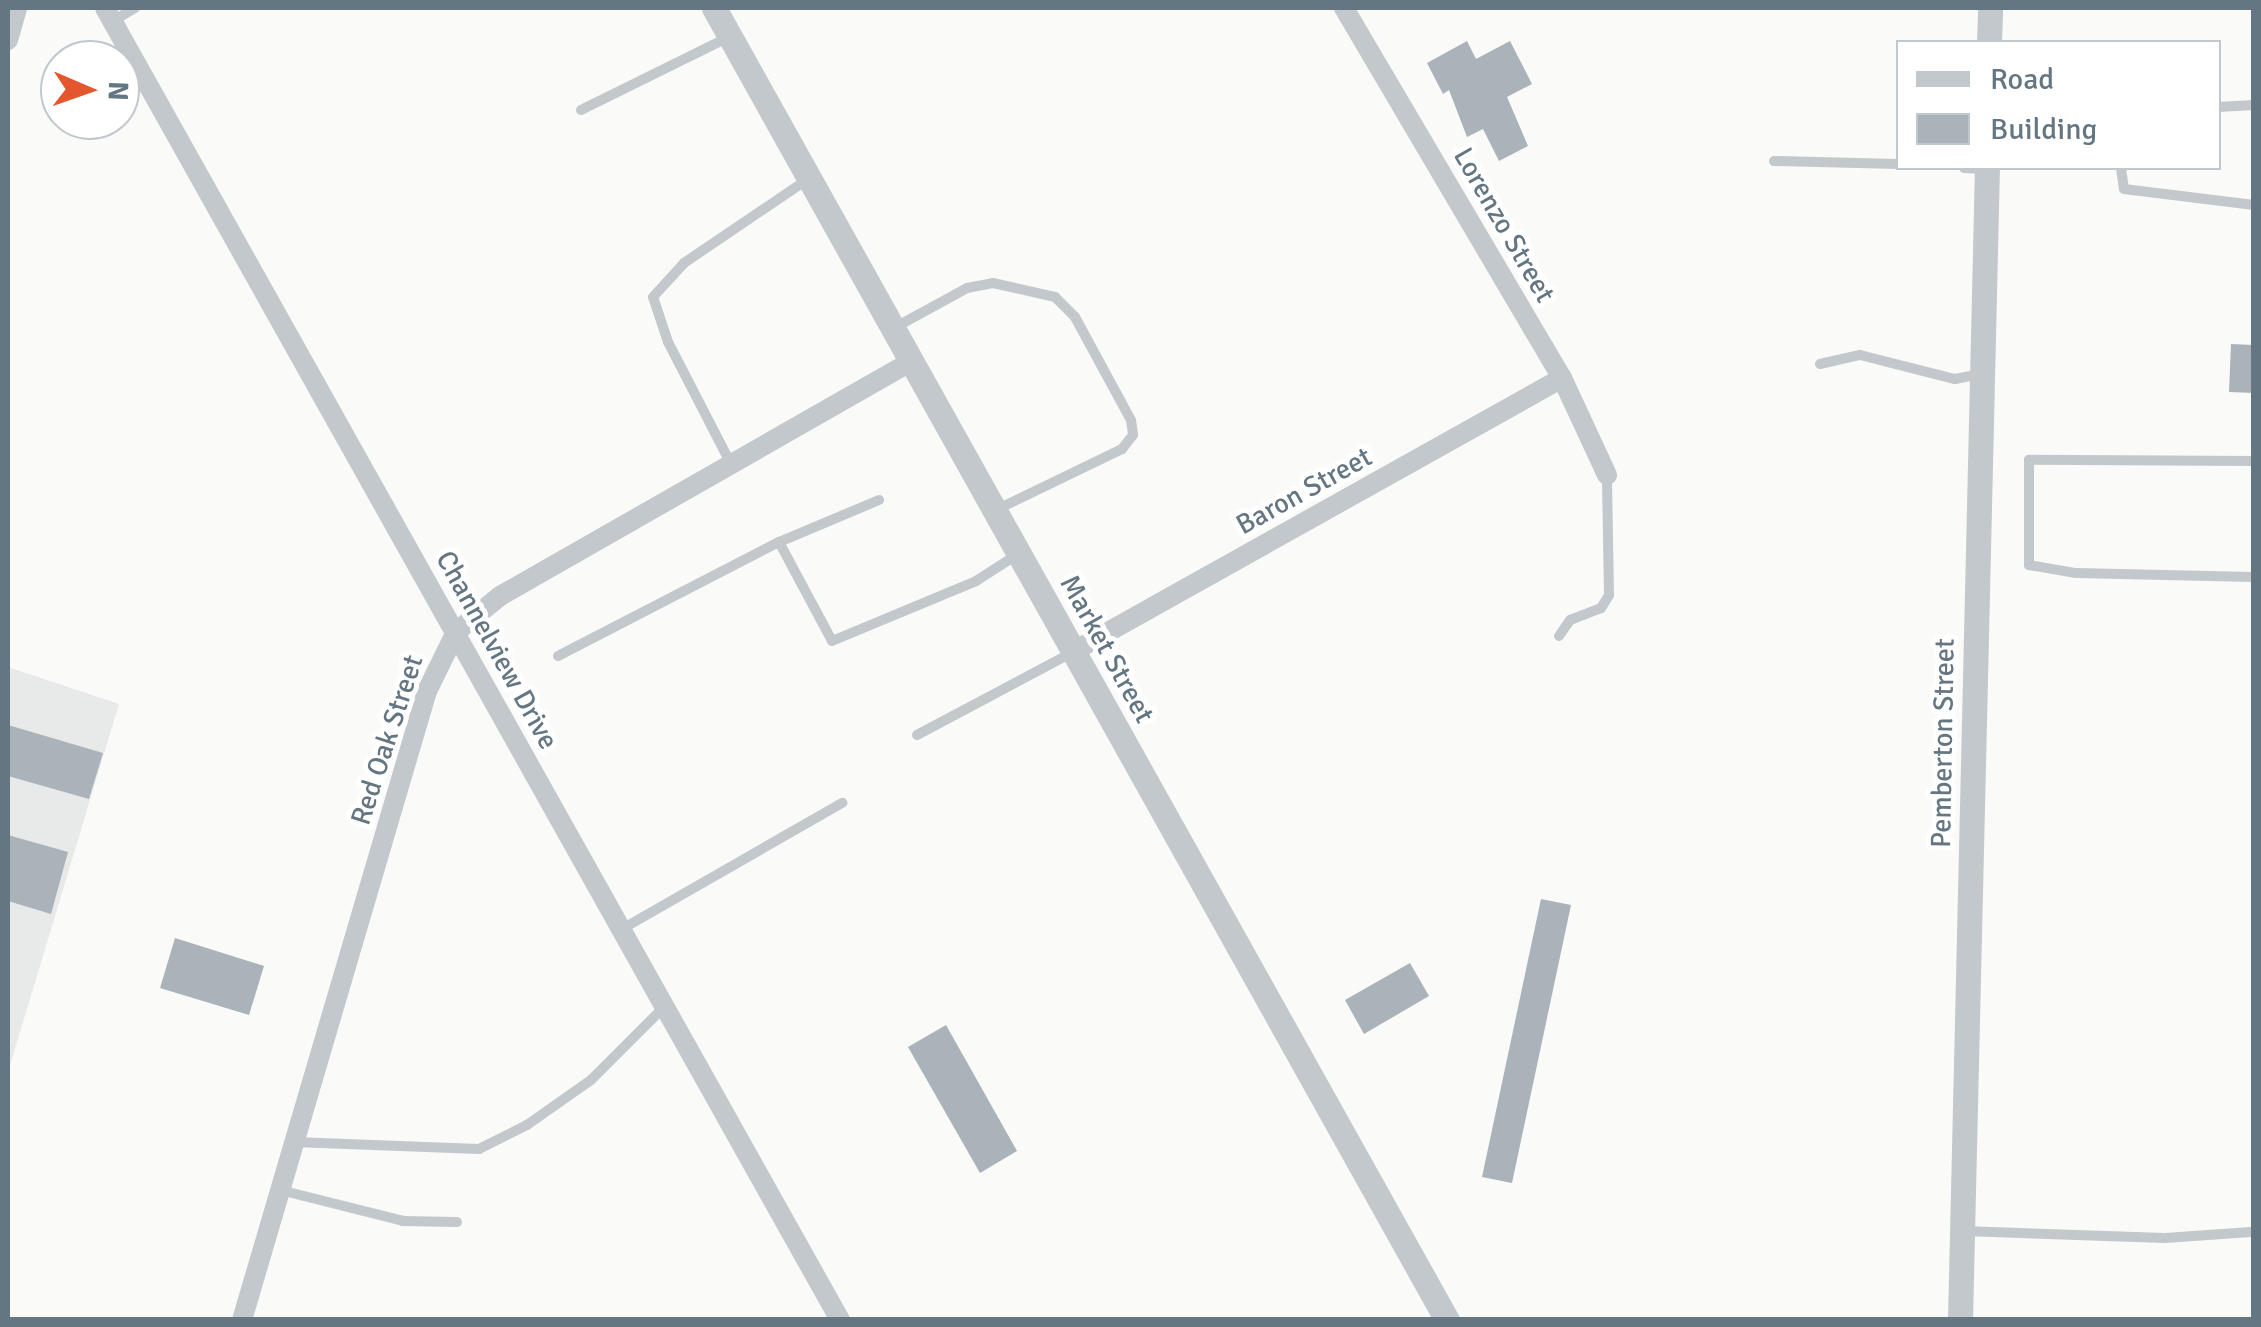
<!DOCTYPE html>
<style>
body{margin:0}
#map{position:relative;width:2261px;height:1327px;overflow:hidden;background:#fafaf8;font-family:Signika,sans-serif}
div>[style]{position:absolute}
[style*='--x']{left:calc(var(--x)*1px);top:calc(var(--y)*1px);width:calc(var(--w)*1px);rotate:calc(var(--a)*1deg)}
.built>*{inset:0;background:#e8e9e9}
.building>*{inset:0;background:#aab3b9}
.service>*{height:10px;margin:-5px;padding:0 5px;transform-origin:5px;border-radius:5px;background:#c3c8cc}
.minor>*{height:20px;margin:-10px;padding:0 10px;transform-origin:10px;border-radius:10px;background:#c3c8cc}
.tertiary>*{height:25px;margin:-12.5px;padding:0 12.5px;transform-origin:12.5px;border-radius:12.5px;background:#c3c8cc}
span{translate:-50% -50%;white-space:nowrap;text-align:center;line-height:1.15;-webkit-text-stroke:10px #fff;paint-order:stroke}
.street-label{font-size:28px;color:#657683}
.frame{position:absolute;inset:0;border:10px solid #657683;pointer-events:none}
.legend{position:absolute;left:1896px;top:40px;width:325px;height:130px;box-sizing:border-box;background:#fff;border:2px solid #c1c8cd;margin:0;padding:12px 18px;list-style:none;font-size:30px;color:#657683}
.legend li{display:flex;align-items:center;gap:20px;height:50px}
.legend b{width:50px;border:2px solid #c1c8cd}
.north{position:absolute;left:40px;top:40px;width:100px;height:100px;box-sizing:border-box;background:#fff;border:2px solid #c1c8cd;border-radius:50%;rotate:92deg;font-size:28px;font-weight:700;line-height:40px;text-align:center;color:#657683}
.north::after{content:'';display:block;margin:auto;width:35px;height:45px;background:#e4572e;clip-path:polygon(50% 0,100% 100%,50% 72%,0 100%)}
</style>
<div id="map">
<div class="built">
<i style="clip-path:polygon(8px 667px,119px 704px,8px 1072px)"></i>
</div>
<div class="building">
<i style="clip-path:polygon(1467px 41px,1476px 59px,1510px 41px,1532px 84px,1507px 97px,1528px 146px,1499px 161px,1483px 129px,1467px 137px,1449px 90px,1443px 94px,1427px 63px)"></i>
<i style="clip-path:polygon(2231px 344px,2254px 345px,2254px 393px,2229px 392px)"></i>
<i style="clip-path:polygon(8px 725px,103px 753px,89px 799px,8px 776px)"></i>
<i style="clip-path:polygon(8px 835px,68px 852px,51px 914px,8px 901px)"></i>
<i style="clip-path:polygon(1541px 899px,1571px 905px,1512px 1183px,1482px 1177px)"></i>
<i style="clip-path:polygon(175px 938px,264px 966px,249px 1015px,160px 988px)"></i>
<i style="clip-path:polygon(1410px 963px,1429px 996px,1364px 1034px,1345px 1000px)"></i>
<i style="clip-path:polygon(946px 1025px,1017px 1151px,980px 1173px,908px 1047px)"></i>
</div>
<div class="service">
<i style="--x:113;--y:21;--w:26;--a:-31"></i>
<i style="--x:2218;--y:107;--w:36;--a:-3"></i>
<i style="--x:581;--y:110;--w:165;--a:-26.3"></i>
<i style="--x:1774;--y:161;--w:124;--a:1.4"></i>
<i style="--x:1964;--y:168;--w:22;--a:3"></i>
<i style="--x:2121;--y:168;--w:21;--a:82"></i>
<i style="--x:2124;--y:189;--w:131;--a:7"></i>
<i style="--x:894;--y:328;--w:83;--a:-28.7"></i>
<i style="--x:967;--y:288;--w:26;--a:-11"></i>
<i style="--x:993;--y:283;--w:64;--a:12.7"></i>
<i style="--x:1055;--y:297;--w:28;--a:45"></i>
<i style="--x:1075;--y:317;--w:117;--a:61.5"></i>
<i style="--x:1131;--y:420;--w:15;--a:82"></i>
<i style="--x:1133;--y:435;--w:18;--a:128"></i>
<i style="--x:1122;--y:449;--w:140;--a:154.2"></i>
<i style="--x:1820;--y:364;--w:41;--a:-12.7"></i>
<i style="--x:1860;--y:355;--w:98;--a:14.2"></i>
<i style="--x:1955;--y:379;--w:26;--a:-11"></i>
<i style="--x:2254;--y:461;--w:225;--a:-179.7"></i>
<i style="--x:2029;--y:460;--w:105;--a:90"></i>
<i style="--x:2029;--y:565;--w:48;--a:9.7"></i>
<i style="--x:2076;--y:573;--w:178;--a:1.3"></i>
<i style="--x:731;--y:464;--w:137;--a:-117.3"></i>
<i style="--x:668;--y:342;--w:47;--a:-108.4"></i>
<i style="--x:653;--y:297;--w:46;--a:-47.6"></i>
<i style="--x:684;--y:263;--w:150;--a:-34.1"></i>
<i style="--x:879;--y:500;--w:108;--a:157.2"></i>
<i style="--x:779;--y:542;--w:112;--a:61.8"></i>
<i style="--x:832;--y:641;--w:156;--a:-22.6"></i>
<i style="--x:976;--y:581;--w:50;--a:-32.7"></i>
<i style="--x:1559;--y:636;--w:19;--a:-55"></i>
<i style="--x:1570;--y:620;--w:33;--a:-21"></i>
<i style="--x:1601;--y:608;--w:15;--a:-58"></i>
<i style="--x:1609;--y:595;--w:120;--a:-91"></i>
<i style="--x:558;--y:656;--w:249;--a:-27.3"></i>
<i style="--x:917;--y:735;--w:177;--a:-28"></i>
<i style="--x:622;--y:929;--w:254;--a:-29.8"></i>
<i style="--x:294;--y:1142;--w:185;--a:2.2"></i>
<i style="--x:479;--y:1149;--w:54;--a:-26.6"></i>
<i style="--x:527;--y:1125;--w:78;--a:-35.1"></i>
<i style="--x:591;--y:1080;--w:103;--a:-45"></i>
<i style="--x:280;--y:1190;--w:127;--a:14.1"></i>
<i style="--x:403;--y:1221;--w:54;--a:1.1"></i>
<i style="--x:1963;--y:1231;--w:202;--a:2"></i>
<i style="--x:2165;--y:1238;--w:86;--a:-4"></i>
</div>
<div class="minor">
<i style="--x:105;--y:8;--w:1504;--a:60.74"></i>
<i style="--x:1344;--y:8;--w:429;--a:59.5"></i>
<i style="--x:1562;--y:378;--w:107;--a:65.1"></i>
<i style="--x:8;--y:40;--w:33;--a:-74"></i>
<i style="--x:1074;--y:651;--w:559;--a:-29.22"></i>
<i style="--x:242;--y:1320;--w:656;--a:-73.61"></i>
<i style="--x:427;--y:691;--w:66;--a:-63.8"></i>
<i style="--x:456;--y:632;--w:57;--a:-39.3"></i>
<i style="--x:500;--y:596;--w:473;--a:-29.7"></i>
</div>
<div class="tertiary">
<i style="--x:714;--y:8;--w:1503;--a:60.81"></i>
<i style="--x:1989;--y:42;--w:34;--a:-88"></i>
<i style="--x:1960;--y:1320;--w:1152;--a:-88.66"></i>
</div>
<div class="street-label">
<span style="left:1504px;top:225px;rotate:60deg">Lorenzo Street</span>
<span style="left:1304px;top:491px;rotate:-29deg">Baron Street</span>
<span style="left:1107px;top:649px;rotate:61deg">Market Street</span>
<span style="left:497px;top:650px;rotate:61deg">Channelview Drive</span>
<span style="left:387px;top:740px;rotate:-72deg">Red Oak Street</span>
<span style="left:1943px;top:743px;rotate:-89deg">Pemberton Street</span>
</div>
<div class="frame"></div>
<ul class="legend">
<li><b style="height:12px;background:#c3c8cc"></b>Road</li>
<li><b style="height:28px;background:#aab3b9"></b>Building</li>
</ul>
<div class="north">N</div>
</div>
